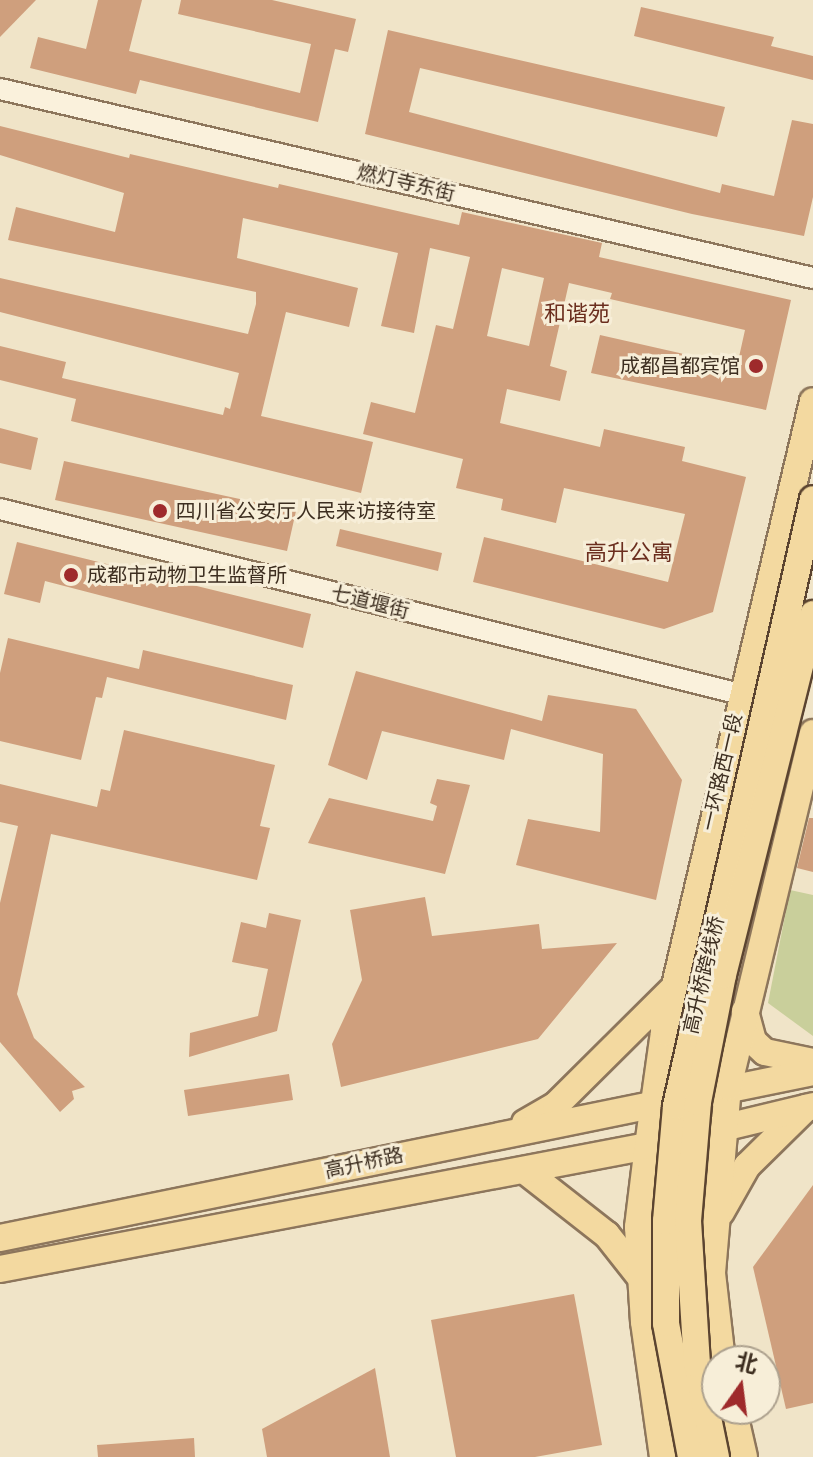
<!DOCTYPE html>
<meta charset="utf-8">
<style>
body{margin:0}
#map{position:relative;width:813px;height:1457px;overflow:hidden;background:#f0e4c8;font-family:"Times New Roman","Noto Sans SC",serif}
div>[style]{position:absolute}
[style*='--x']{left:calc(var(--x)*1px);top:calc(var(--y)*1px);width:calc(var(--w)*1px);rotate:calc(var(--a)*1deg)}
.green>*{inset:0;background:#c9cf9b}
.building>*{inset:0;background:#cf9f7d}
.roads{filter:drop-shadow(2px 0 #8d765c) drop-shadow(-2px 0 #8d765c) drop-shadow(0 2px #8d765c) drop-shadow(0 -2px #8d765c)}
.minor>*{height:20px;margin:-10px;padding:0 10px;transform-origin:10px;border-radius:10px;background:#faf1dc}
.major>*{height:26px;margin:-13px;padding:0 13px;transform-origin:13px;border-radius:13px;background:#f3d9a0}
.bridges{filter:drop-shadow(2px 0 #5b4430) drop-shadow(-2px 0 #5b4430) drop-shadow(0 2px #5b4430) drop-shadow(0 -2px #5b4430)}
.major-bridge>*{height:26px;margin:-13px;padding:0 13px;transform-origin:13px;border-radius:13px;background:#f3d9a0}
.dots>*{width:22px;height:22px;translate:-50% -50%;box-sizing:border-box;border:4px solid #f7eed8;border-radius:50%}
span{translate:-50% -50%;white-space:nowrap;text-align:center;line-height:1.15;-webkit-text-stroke:6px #f7eed8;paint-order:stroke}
.street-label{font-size:20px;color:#3d2e20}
.poi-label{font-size:20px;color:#3d2e20}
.right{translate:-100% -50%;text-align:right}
.left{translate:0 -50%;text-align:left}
.neighbourhood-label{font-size:22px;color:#6b2e1e}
.north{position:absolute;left:701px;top:1345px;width:80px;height:80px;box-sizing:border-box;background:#f7eed8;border:2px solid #ada18e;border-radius:50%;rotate:14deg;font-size:22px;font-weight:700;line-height:32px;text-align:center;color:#3d2e20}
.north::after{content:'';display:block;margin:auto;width:28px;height:36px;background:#9e2a2b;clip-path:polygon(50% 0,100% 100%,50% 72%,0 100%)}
</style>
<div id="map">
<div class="green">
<i style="clip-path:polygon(790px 890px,813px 895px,813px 1036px,768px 1003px)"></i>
</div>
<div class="building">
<i style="clip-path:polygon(0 0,36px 0,0 37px)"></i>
<i style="clip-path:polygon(98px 0,142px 0,129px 51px,300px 93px,311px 44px,178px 14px,181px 0,272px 0,356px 19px,348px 52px,335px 49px,318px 122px,140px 80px,136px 94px,30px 68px,38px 37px,86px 49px)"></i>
<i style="clip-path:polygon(641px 7px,774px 37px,771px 46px,813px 56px,813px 80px,634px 36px)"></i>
<i style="clip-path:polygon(388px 30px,725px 107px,717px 137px,420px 68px,409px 112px,720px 193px,722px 184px,774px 196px,792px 120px,813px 124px,813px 197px,804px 236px,692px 214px,365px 134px)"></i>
<i style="clip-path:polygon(evenodd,0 126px,129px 158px,130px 154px,278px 188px,279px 184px,459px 225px,462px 212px,602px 243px,599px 257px,791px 300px,766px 410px,591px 373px,600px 335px,737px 366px,745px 330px,610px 299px,612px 293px,569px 283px,550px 366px,567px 371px,560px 401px,507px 389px,500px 423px,600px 447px,604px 429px,685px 447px,682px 461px,746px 477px,713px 612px,664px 629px,473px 582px,484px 537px,668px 582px,685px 514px,564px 488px,556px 523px,501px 510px,503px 499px,456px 488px,463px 459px,363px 434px,371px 402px,415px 413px,436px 325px,453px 329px,470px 257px,430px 248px,414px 333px,381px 326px,398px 253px,243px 218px,237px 258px,358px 288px,349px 327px,286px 312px,261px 416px,373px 442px,361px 493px,71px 421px,76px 399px,0 380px,0 346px,66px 362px,62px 378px,223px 415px,225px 407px,230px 409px,239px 373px,0 312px,0 278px,248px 334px,256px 304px,256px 292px,8px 240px,16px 207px,115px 232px,124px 193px,0 155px,0 126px,502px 268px,544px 278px,529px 346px,487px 336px,502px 268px)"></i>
<i style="clip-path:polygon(0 428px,38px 438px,31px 470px,0 463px)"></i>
<i style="clip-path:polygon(64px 461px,296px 511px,287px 551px,55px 500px)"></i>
<i style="clip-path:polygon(340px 529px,442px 553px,438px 571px,336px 546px)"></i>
<i style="clip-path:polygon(17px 542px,311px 614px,303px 648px,45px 581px,40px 603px,4px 594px)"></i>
<i style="clip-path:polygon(8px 638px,139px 669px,143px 650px,293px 685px,286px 720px,107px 677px,102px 698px,96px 697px,81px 760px,0 741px,0 673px)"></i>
<i style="clip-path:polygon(356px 671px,542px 721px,548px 695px,636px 709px,682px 780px,656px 900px,516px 865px,528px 819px,600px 832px,603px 754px,511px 729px,504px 760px,382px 731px,367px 780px,328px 765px)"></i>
<i style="clip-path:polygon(124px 730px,275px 765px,260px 826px,270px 828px,257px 880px,51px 834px,17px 994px,34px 1038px,85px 1087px,72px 1091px,74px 1099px,60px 1112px,0 1042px,0 903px,18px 826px,0 822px,0 784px,97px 807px,101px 789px,110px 791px)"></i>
<i style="clip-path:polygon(437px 779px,470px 785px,445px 874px,308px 843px,329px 798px,433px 821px,437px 806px,430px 803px)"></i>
<i style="clip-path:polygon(809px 818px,813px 818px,813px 872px,797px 868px)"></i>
<i style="clip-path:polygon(425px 897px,432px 936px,539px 924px,542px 949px,617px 943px,538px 1039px,341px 1087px,332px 1044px,362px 980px,350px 910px)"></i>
<i style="clip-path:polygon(269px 913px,301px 920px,277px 1031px,189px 1057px,190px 1033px,258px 1016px,268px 969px,232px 962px,241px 922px,266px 928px)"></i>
<i style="clip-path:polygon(289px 1074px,293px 1100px,188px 1116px,184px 1090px)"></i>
<i style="clip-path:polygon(813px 1185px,813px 1403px,786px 1409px,753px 1267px)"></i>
<i style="clip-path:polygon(574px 1294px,602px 1445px,535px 1457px,456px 1457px,431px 1320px)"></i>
<i style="clip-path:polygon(375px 1368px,390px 1457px,267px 1457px,262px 1429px)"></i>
<i style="clip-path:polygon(194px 1438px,195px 1457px,98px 1457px,97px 1445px)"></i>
</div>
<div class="roads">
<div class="minor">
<i style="--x:0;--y:89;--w:835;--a:13.09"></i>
<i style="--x:0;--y:509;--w:763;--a:14.04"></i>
</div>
<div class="major">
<i style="--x:745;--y:1011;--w:31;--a:75"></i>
<i style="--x:753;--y:1041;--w:16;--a:43"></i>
<i style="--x:765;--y:1052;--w:49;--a:11.8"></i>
<i style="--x:525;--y:1123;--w:36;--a:-30"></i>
<i style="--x:556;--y:1105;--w:165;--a:-44.8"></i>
<i style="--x:524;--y:1170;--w:105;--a:38.1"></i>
<i style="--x:607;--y:1235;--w:55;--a:51.7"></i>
<i style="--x:721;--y:1212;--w:53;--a:-60.5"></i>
<i style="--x:747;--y:1166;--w:83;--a:-44.5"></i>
<i style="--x:0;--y:1238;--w:830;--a:-11.54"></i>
<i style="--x:0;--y:1269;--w:660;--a:-10.75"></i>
<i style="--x:648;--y:1146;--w:170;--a:-13.6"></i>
<i style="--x:722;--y:1361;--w:89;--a:-96.5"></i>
<i style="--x:712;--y:1273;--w:187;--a:-85.1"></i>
<i style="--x:728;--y:1087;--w:364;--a:-76.5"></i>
<i style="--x:733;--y:1409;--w:49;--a:77.1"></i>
<i style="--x:663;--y:1457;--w:136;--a:-98"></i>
<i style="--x:644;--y:1322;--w:95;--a:-93.6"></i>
<i style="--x:638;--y:1227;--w:82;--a:-83"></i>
<i style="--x:648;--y:1146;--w:115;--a:-82"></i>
<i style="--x:664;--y:1032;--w:648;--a:-76.71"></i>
</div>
</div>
<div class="bridges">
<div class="major-bridge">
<i style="--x:691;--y:1457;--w:136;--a:-100.6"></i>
<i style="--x:666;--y:1323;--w:102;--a:-90"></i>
<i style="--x:666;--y:1221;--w:115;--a:-85"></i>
<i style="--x:676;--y:1106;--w:622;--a:-77.28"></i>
<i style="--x:716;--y:1457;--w:95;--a:-101.5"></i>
<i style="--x:697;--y:1364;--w:143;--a:-93.6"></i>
<i style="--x:688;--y:1221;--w:119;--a:-85.2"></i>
<i style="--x:698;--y:1102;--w:129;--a:-78.9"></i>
<i style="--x:723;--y:975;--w:372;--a:-76"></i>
</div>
</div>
<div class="dots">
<i style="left:756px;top:366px;background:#9e2a2b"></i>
<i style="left:160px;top:511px;background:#9e2a2b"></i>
<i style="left:71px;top:575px;background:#9e2a2b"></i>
</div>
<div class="street-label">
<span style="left:406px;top:183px;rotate:13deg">燃灯寺东街</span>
<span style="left:370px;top:602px;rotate:14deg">七道堰街</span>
<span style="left:722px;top:772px;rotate:-77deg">一环路西一段</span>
<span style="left:704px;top:975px;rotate:-77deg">高升桥跨线桥</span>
<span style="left:364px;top:1163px;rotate:-12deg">高升桥路</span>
</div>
<div class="poi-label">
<span class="right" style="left:740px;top:366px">成都昌都宾馆</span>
<span class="left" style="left:176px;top:511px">四川省公安厅人民来访接待室</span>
<span class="left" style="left:87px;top:575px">成都市动物卫生监督所</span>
</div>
<div class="neighbourhood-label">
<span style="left:577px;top:314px">和谐苑</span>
<span style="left:629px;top:553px">高升公寓</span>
</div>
<div class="north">北</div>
</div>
